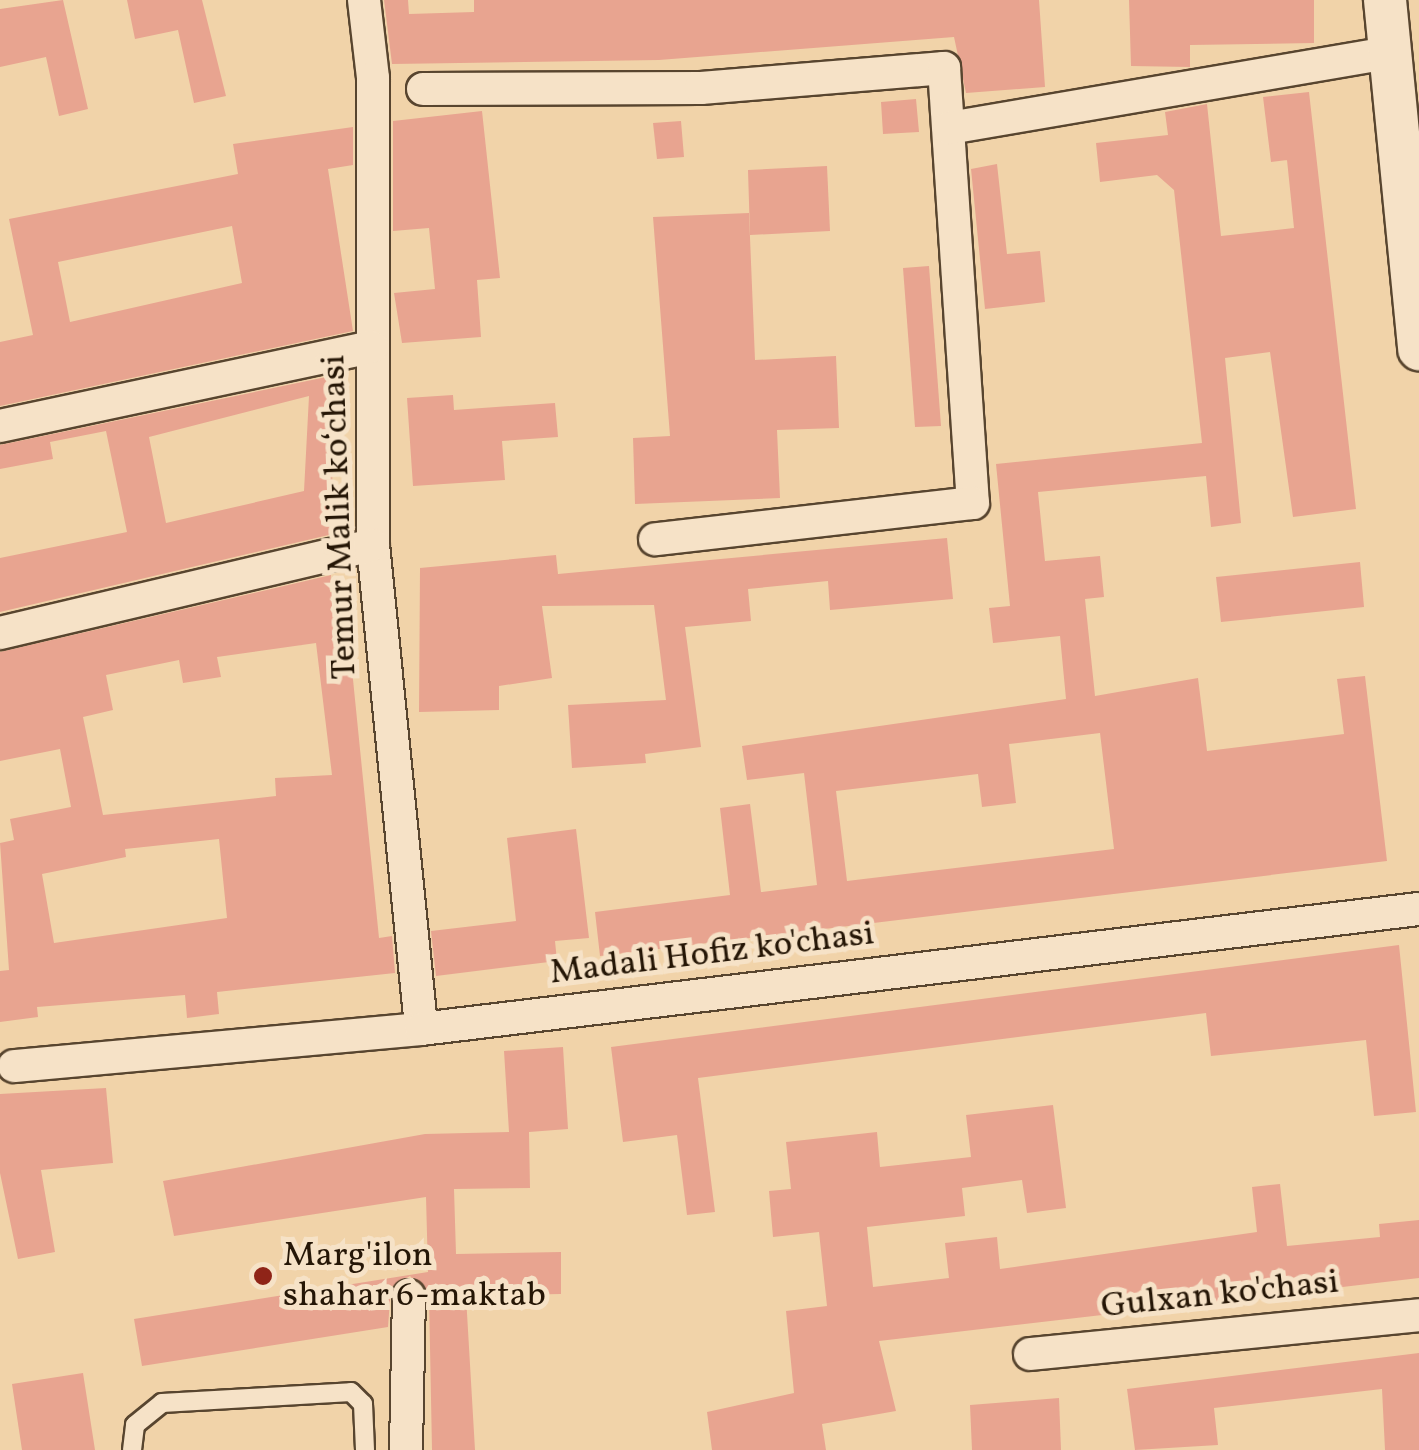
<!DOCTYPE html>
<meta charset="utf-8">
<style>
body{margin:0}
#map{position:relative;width:1419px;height:1450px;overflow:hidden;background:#f1d3a9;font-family:Vollkorn,serif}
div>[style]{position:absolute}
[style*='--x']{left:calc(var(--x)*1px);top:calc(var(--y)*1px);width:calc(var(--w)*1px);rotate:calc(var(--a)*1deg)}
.building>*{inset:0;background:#e8a490}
.roads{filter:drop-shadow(2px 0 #58452f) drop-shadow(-2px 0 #58452f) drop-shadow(0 2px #58452f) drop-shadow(0 -2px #58452f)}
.service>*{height:18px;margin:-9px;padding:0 9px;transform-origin:9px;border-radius:9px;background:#f6e2c7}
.minor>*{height:32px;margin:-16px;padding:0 16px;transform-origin:16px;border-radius:16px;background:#f6e2c7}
.tertiary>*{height:42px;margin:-21px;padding:0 21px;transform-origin:21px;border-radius:21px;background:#f6e2c7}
.dots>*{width:28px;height:28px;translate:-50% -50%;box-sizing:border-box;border:5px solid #f6e2c7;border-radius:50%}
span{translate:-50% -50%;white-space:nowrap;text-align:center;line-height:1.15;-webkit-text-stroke:10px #f6e2c7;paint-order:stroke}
.street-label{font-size:35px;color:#251606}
.poi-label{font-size:35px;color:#251606}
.left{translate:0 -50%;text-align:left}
</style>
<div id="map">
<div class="building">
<i style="clip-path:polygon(63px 0,88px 109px,59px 116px,46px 57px,0 67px,0 9px)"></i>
<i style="clip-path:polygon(127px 0,202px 0,226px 96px,194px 103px,178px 30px,135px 39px)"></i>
<i style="clip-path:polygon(384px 0,408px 0,409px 14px,474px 12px,474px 0,1039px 0,1045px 87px,966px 93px,954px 37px,659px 60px,392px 64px)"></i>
<i style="clip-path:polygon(1129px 0,1314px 0,1314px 43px,1190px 45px,1190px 67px,1131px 66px)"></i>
<i style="clip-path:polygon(evenodd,1309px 92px,1356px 509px,1293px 517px,1270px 352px,1225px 358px,1241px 523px,1211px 527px,1206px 476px,1038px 492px,1045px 561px,1100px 556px,1104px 597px,1085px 599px,1095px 696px,1198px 678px,1207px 751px,1344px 734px,1337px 679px,1365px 676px,1387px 861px,600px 956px,595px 912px,730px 895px,720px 808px,750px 804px,761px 892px,817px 885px,804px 773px,747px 780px,742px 746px,1066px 699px,1060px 636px,993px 643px,989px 608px,1010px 606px,996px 464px,1202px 443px,1174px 190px,1157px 175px,1100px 182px,1096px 143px,1168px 135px,1165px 112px,1207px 104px,1221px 236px,1294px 228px,1287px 160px,1271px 162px,1263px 97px,1309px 92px,1100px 733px,1114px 849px,847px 881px,836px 791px,978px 774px,982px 807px,1016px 803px,1009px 744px,1100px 733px)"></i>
<i style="clip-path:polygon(916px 99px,919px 132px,883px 134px,881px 102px)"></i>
<i style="clip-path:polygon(482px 111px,500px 278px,477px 280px,481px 337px,402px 343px,394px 293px,435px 289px,429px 228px,393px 231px,393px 121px)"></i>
<i style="clip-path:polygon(681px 121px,684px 157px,657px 159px,653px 123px)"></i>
<i style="clip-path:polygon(evenodd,353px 127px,353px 165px,328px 169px,353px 331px,0 406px,0 342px,33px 335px,9px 219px,238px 174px,233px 144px,353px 127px,232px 226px,242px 283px,70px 322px,58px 262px,232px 226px)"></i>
<i style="clip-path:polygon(997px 164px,1007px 254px,1040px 251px,1045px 302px,985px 309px,971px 169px)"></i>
<i style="clip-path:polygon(827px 166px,830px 231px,750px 235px,748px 170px)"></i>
<i style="clip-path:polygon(749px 213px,755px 360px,836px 356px,839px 428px,777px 430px,780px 498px,635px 504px,633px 438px,670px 436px,653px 217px)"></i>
<i style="clip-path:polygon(929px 266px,941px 426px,915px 427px,903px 268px)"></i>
<i style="clip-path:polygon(evenodd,331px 376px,333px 534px,0 612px,0 558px,127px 532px,106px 431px,50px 442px,53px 459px,0 469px,0 445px,331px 376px,309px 396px,304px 491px,166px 523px,149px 437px,309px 396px)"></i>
<i style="clip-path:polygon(453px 395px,454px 410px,555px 403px,558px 437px,502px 441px,505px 480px,413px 486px,407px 398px)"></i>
<i style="clip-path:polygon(947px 538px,953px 599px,830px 610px,828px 581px,748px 589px,751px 621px,685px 627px,701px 747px,645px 754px,646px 763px,572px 768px,568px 705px,666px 700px,654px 605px,542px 606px,552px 678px,499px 686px,499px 710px,419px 712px,420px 568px,556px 555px,558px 574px)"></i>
<i style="clip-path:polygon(1360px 562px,1364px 607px,1221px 622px,1216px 577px)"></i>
<i style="clip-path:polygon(evenodd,331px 575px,330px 592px,344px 590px,379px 938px,392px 936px,395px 973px,217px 992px,219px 1014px,187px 1018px,185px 995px,37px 1007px,38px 1017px,0 1022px,0 971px,9px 970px,0 843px,14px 840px,10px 819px,71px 807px,60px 749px,0 761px,0 652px,331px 575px,316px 643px,332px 775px,275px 778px,276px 796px,103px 815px,83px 717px,113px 710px,106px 675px,179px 660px,183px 683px,221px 677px,217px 657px,316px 643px,331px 575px,219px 839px,227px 918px,54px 943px,42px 874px,126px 857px,125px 849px,219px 839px)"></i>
<i style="clip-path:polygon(576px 829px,589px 938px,555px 941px,557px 961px,436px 976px,431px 931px,516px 921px,507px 838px)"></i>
<i style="clip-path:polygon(1399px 945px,1416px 1112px,1374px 1116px,1366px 1040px,1211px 1056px,1206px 1013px,698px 1078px,715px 1212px,687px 1215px,677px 1135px,623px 1142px,611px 1047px)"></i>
<i style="clip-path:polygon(563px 1047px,568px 1129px,529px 1132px,530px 1188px,454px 1189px,456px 1254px,561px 1252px,561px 1294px,466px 1296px,475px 1450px,432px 1450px,429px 1296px,410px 1276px,391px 1287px,388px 1327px,142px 1366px,134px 1319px,428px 1272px,426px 1197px,174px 1236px,163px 1181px,425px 1134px,509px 1132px,504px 1051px)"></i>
<i style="clip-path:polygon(106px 1088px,113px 1163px,41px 1170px,55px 1252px,18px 1259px,0 1173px,0 1094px)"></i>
<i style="clip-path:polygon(1053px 1105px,1066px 1208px,1027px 1213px,1022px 1180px,962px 1188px,965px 1216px,867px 1227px,873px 1287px,949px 1278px,945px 1243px,997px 1237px,1000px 1269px,1257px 1232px,1252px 1187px,1280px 1184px,1287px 1246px,1380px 1237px,1379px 1224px,1419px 1220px,1419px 1278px,879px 1341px,896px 1411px,822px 1424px,826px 1450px,712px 1450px,707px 1412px,794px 1393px,786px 1311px,827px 1306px,819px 1232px,773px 1237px,769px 1191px,791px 1189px,786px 1142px,877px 1132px,880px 1167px,971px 1157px,966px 1115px)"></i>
<i style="clip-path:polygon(1419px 1353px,1419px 1450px,1385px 1450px,1382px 1389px,1214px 1408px,1218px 1445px,1135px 1450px,1127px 1389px)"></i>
<i style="clip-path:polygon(83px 1373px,95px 1450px,22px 1450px,12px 1384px)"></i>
<i style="clip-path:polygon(1059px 1398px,1061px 1450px,972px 1450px,970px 1405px)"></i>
</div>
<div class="roads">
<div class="service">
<i style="--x:132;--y:1450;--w:25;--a:-83"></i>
<i style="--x:135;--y:1425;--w:35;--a:-39"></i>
<i style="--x:162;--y:1403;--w:189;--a:-3.3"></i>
<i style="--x:351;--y:1392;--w:17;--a:45"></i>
<i style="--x:363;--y:1404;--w:46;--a:87.5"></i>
</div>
<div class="minor">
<i style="--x:364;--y:0;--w:79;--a:83.4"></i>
<i style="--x:373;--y:78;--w:467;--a:90"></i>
<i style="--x:373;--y:545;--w:486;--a:84.3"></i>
<i style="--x:423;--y:89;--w:278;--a:-0.2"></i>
<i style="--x:701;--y:88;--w:244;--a:-4.7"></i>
<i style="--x:944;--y:68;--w:436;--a:86.2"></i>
<i style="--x:973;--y:503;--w:320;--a:173.5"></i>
<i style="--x:949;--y:128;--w:447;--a:-9.7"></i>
<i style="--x:0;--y:426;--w:380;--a:-12"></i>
<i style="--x:0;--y:633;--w:383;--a:-13.3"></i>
<i style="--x:14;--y:1066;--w:409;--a:-5.2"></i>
<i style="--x:421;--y:1029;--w:1005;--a:-6.86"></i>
<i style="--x:1030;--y:1354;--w:391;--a:-5.7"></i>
<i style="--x:406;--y:1450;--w:154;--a:-88.9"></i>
</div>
<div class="tertiary">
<i style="--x:1385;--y:0;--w:351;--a:84.4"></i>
</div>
</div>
<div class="dots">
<i style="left:263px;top:1276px;background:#8f2418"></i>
</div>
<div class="street-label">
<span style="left:340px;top:517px;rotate:-92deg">Temur Malik koʻchasi</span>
<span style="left:712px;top:954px;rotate:-7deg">Madali Hofiz ko'chasi</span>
<span style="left:1220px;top:1295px;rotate:-6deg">Gulxan ko'chasi</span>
</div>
<div class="poi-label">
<span class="left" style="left:283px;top:1276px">Marg'ilon<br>shahar 6-maktab</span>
</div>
</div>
